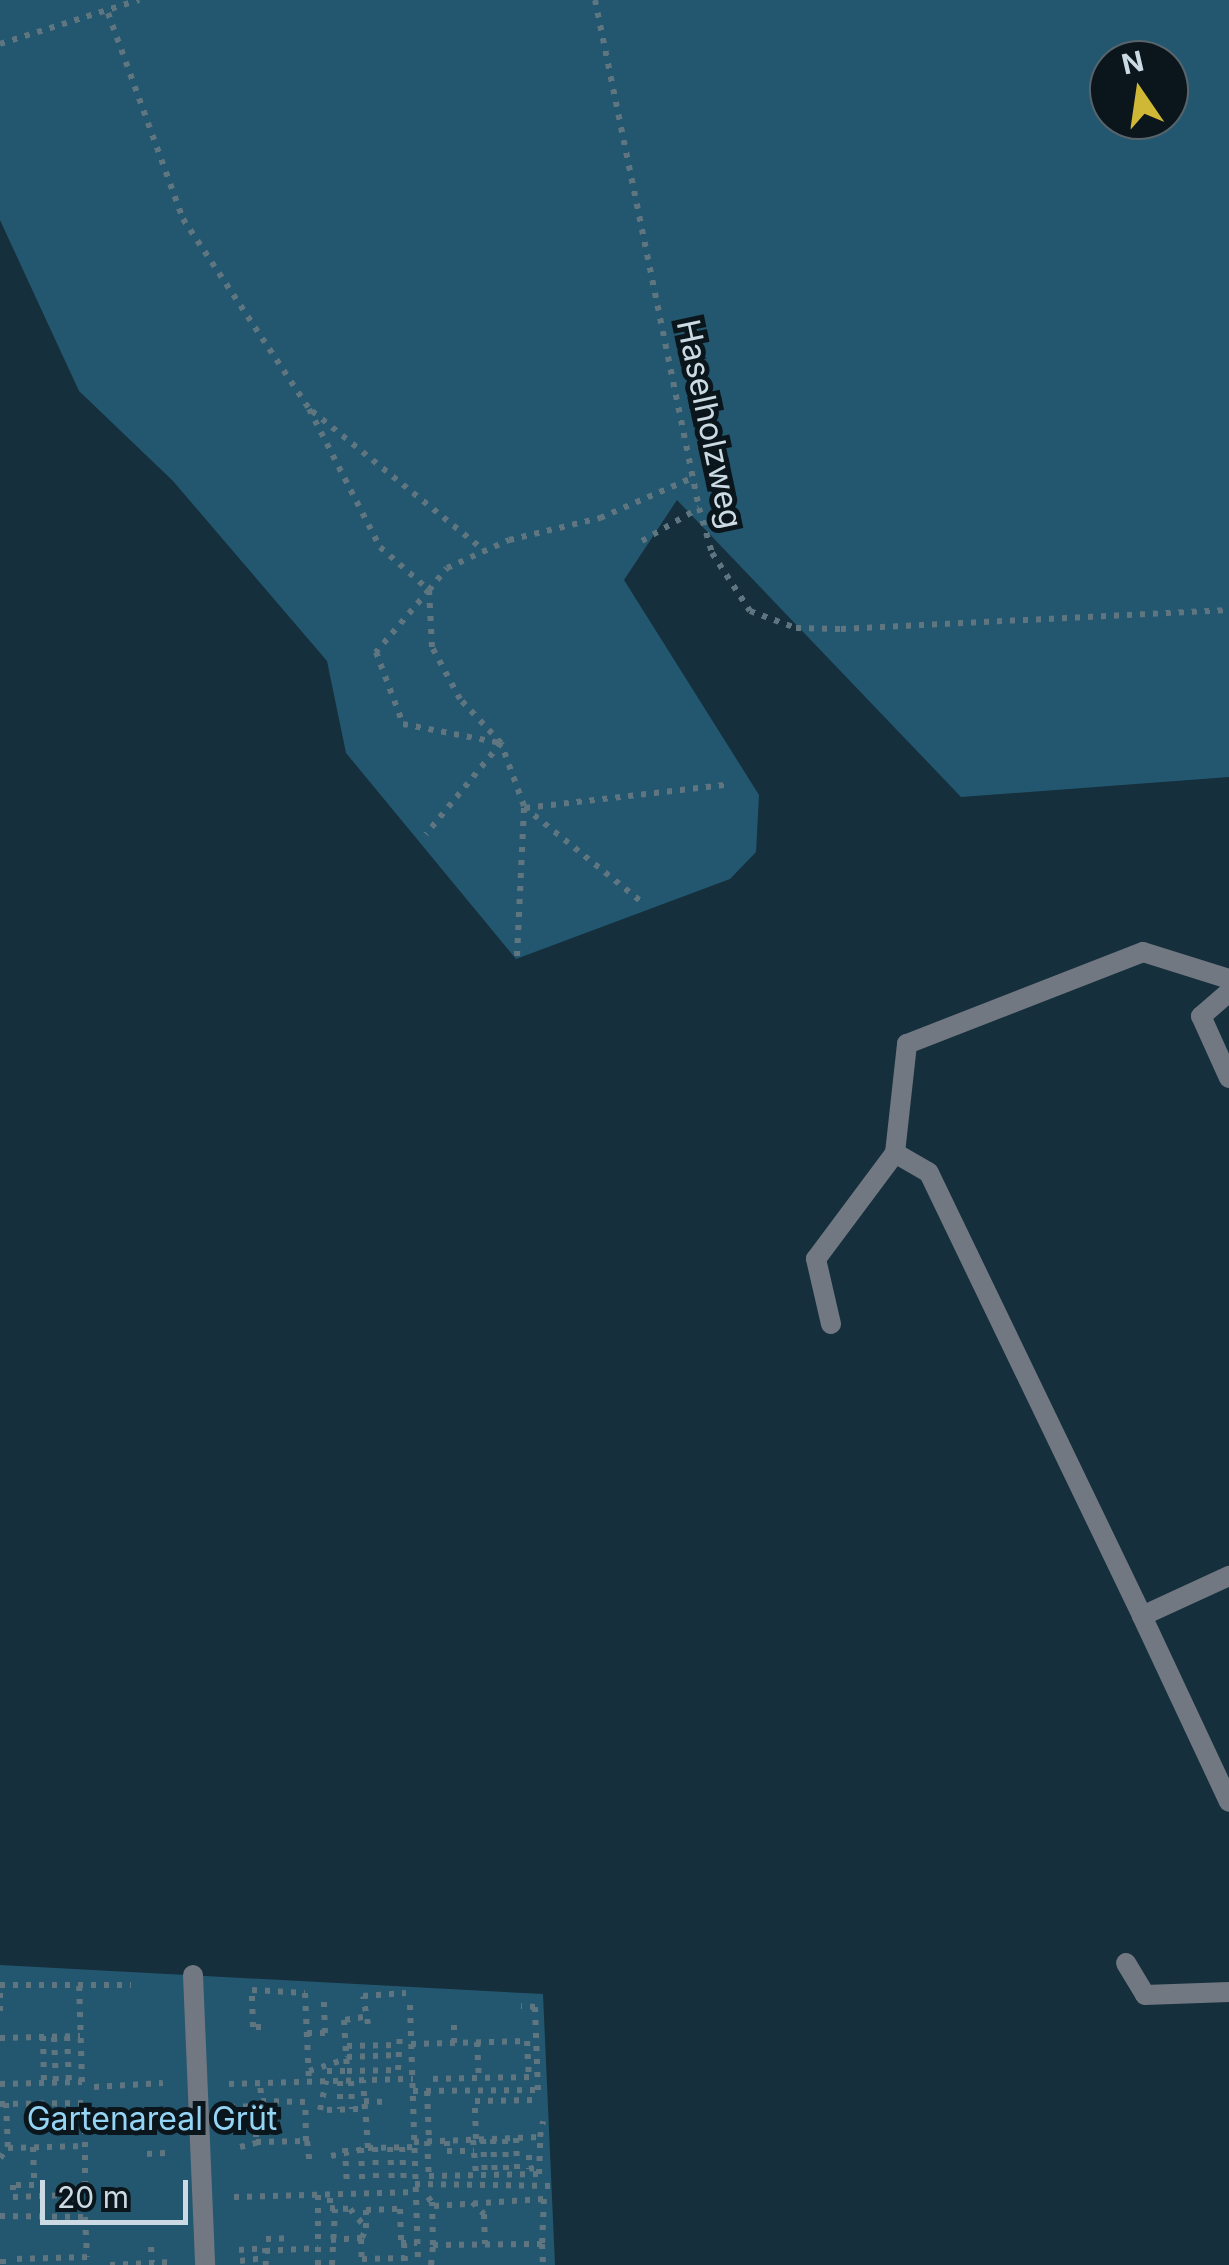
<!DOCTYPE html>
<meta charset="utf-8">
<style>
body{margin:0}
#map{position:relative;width:1229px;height:2265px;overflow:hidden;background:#152f3c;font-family:Inter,sans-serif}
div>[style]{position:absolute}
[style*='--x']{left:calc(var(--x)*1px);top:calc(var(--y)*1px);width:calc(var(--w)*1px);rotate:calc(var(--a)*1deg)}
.green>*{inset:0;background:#23576f}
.path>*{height:6px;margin-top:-3px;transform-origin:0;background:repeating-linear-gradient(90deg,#5f7580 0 5px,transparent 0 13px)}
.lane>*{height:20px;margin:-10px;padding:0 10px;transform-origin:10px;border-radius:10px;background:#717882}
span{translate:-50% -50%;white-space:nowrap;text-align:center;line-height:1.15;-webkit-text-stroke:10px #0b161c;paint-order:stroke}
.street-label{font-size:32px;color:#cbdae3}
.park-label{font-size:32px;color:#94d4f5}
.north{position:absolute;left:1089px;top:40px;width:100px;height:100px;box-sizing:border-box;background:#0b161c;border:2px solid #58646c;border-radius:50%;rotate:347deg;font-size:28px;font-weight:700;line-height:40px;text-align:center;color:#cbdae3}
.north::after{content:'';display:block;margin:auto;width:35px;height:45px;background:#d0b837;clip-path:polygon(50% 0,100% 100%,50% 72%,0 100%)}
.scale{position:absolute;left:40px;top:2180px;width:148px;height:45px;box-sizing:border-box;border:5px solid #cbdae3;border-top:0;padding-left:12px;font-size:30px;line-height:35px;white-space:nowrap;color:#cbdae3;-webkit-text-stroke:8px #0b161c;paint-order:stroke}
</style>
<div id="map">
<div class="green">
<i style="clip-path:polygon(evenodd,0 0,1229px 0,1229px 777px,961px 797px,677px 500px,624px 580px,759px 795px,756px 852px,730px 879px,516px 959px,346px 753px,327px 661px,173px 481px,79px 391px,0 220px,0 0,1169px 60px,1169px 120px,1109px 120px,1109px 60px,1169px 60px)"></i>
<i style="clip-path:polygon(0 1965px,543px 1994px,555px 2265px,0 2265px)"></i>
</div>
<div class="path">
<i style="--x:595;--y:0;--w:519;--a:78.43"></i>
<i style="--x:699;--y:508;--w:47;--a:73.9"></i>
<i style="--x:712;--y:553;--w:69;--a:56.8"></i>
<i style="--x:750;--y:611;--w:49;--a:20.3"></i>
<i style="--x:796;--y:628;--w:45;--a:1.3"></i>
<i style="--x:841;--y:629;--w:388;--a:-2.8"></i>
<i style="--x:108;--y:13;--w:219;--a:70"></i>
<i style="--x:183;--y:219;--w:228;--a:56.4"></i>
<i style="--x:309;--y:409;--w:155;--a:62.8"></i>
<i style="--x:380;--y:547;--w:65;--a:41.3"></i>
<i style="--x:429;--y:590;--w:82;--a:130.5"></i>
<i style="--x:376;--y:652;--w:77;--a:69.4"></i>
<i style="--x:403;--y:724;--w:100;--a:11"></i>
<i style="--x:501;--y:743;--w:118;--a:129.5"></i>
<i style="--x:0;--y:44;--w:146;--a:-17.6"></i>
<i style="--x:312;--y:411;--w:223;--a:39"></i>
<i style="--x:642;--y:541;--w:66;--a:-30.1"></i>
<i style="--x:524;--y:807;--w:153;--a:38.9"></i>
<i style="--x:525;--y:808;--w:207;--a:-6.6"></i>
<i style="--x:517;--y:956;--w:150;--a:-87.3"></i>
<i style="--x:524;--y:806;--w:67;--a:-110.1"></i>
<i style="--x:501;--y:743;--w:60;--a:-133"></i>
<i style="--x:460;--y:699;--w:59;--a:-118.3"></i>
<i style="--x:432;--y:647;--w:57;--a:-93"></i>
<i style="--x:429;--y:590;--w:28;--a:-51"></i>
<i style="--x:447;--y:568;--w:68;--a:-24.3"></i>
<i style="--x:509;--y:540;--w:94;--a:-13.6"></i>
<i style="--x:600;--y:518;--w:100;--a:-23.5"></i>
<i style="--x:0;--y:1985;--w:131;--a:0"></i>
<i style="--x:410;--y:2005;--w:260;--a:88.2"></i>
<i style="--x:0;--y:2011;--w:24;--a:-90"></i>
<i style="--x:363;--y:2017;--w:19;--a:171"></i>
<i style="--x:344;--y:2020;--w:51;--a:86.6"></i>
<i style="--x:347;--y:2071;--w:51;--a:-1.1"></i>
<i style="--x:398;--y:2070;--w:34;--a:-87"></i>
<i style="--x:368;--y:2024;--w:28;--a:-100"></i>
<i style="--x:363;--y:1996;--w:43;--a:-4"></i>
<i style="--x:454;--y:2025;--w:18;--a:90"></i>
<i style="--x:261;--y:2027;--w:8;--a:180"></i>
<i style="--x:253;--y:2027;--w:37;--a:-92"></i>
<i style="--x:252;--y:1990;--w:53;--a:3.2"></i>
<i style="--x:305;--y:1993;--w:89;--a:87.4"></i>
<i style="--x:307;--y:2033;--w:18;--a:0"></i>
<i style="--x:325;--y:2033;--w:34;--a:-92"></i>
<i style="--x:43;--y:2036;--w:47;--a:88.8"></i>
<i style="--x:67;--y:2036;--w:46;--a:87.5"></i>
<i style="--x:54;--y:2037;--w:46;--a:87.5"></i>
<i style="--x:0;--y:2038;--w:80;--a:-1.4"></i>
<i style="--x:477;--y:2042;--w:36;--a:87"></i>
<i style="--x:411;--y:2044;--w:116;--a:-1.5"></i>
<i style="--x:527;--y:2041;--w:36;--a:87"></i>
<i style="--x:529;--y:2077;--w:101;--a:178.9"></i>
<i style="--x:347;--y:2046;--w:50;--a:-1.1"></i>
<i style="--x:347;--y:2057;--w:51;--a:-2.2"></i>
<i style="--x:309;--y:2071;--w:40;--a:-18"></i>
<i style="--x:327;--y:2071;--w:20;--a:0"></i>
<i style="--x:340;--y:2081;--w:28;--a:90"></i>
<i style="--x:351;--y:2081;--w:28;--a:88"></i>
<i style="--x:0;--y:2084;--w:82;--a:-1.4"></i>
<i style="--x:82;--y:2082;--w:99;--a:-91.7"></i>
<i style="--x:229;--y:2084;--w:184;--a:-1.6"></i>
<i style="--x:94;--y:2087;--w:69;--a:-3.3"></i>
<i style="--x:413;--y:2091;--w:125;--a:-0.5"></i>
<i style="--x:538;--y:2090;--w:83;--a:-92.1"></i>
<i style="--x:535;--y:2007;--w:14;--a:-176"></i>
<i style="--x:427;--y:2091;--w:50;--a:87.7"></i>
<i style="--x:364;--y:2101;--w:20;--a:3"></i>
<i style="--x:6;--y:2103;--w:45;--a:87.5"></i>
<i style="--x:8;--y:2148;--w:77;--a:-1.5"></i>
<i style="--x:0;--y:2104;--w:85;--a:-0.7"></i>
<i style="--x:85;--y:2103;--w:89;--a:90"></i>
<i style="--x:255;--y:2106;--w:36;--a:88"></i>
<i style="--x:256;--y:2142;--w:50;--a:-1.1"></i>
<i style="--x:306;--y:2141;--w:39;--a:-91"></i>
<i style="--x:305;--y:2102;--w:44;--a:-178.7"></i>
<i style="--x:230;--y:2107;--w:32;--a:-2"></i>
<i style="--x:262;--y:2106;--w:23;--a:-95"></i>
<i style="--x:320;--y:2110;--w:30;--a:-78"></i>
<i style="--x:327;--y:2110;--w:38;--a:-2"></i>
<i style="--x:365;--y:2109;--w:29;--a:-94"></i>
<i style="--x:516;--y:2138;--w:36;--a:88"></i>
<i style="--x:476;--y:2139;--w:38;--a:-92"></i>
<i style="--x:475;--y:2101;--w:63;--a:-0.9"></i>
<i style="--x:483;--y:2139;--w:36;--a:87"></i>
<i style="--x:493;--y:2139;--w:36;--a:87"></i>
<i style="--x:505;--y:2139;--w:36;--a:88"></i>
<i style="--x:473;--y:2140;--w:35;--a:85"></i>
<i style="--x:307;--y:2141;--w:24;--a:83"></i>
<i style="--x:427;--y:2141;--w:35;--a:87"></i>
<i style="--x:429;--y:2176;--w:110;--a:-1"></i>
<i style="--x:539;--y:2174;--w:37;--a:-88"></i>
<i style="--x:447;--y:2141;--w:10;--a:90"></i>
<i style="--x:447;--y:2151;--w:27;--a:0"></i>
<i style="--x:414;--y:2142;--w:126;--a:-2.3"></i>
<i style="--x:540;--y:2137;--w:16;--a:-79"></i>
<i style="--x:33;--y:2147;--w:38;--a:88"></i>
<i style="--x:34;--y:2185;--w:21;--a:180"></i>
<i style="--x:13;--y:2185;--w:12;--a:90"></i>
<i style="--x:13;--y:2197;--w:55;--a:-2.1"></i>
<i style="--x:68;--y:2195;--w:9;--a:69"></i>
<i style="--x:240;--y:2147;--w:21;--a:-14"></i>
<i style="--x:375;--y:2147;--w:36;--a:88"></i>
<i style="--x:390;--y:2147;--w:35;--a:87"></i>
<i style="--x:402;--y:2147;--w:36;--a:87"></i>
<i style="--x:345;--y:2148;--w:34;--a:87"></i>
<i style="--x:361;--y:2148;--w:35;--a:88"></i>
<i style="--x:368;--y:2148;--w:47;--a:-1.2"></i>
<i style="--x:147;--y:2154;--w:22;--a:-3"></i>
<i style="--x:529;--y:2155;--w:14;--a:90"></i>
<i style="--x:529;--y:2169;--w:9;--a:-13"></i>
<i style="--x:331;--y:2156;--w:38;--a:-12"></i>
<i style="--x:368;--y:2148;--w:39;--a:-94"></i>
<i style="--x:0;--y:2158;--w:13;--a:-51"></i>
<i style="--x:415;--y:2184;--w:137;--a:0.8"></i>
<i style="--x:318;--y:2195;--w:70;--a:90"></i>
<i style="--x:234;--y:2197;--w:182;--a:-1.6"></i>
<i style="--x:428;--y:2197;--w:11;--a:56"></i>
<i style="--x:434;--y:2206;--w:110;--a:-3.6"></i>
<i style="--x:544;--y:2199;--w:45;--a:92.5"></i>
<i style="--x:542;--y:2244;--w:109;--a:179.5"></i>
<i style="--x:433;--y:2245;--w:43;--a:-91.3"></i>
<i style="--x:330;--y:2198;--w:10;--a:90"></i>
<i style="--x:330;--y:2208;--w:20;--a:3"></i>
<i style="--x:350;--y:2209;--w:25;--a:50"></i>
<i style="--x:366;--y:2228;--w:18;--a:-90"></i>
<i style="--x:366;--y:2210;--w:34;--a:-2"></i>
<i style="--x:400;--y:2209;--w:34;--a:88"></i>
<i style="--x:401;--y:2243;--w:16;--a:0"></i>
<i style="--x:472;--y:2202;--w:17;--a:45"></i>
<i style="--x:484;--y:2214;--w:30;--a:88"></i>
<i style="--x:0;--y:2216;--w:85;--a:0.7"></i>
<i style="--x:85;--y:2217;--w:40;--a:87.1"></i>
<i style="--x:87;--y:2257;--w:72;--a:178.4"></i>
<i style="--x:266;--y:2239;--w:26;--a:-2"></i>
<i style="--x:361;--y:2239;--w:26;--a:88"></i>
<i style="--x:331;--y:2240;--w:31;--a:-4"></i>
<i style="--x:362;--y:2238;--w:11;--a:-68"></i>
<i style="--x:404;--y:2243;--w:22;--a:87"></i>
<i style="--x:542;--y:2244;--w:21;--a:87"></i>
<i style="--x:151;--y:2247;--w:15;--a:86"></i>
<i style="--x:239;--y:2250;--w:26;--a:-4"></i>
<i style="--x:265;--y:2248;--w:17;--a:87"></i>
<i style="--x:265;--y:2251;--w:53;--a:-3.2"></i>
<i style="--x:3;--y:2259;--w:6;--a:90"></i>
<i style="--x:362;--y:2259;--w:43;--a:-1.3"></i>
<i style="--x:240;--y:2261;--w:26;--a:-7"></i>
<i style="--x:110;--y:2265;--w:62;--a:-2.8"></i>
<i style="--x:332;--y:2265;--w:56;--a:-86.9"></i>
<i style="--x:431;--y:2265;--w:20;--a:-84"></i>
</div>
<div class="lane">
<i style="--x:1229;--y:992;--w:37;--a:139"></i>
<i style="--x:1201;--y:1016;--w:68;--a:65.7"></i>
<i style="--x:895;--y:1153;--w:39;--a:30"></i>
<i style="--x:929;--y:1173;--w:492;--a:64.3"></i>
<i style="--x:1142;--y:1616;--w:96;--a:-24.7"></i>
<i style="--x:831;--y:1324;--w:67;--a:-103"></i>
<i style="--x:816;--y:1259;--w:132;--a:-53.3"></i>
<i style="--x:895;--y:1153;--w:110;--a:-83.7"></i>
<i style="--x:907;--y:1044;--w:253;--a:-21.3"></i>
<i style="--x:1143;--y:952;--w:90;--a:17.4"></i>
<i style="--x:1142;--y:1616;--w:205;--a:64.9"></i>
<i style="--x:1126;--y:1963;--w:37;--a:59"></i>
<i style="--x:1145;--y:1995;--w:84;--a:-2"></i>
<i style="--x:193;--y:1975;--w:290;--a:87.6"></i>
</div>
<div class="street-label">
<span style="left:709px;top:424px;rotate:78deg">Haselholzweg</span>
</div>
<div class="park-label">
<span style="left:152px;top:2119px">Gartenareal Grüt</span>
</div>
<div class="north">N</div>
<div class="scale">20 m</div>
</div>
